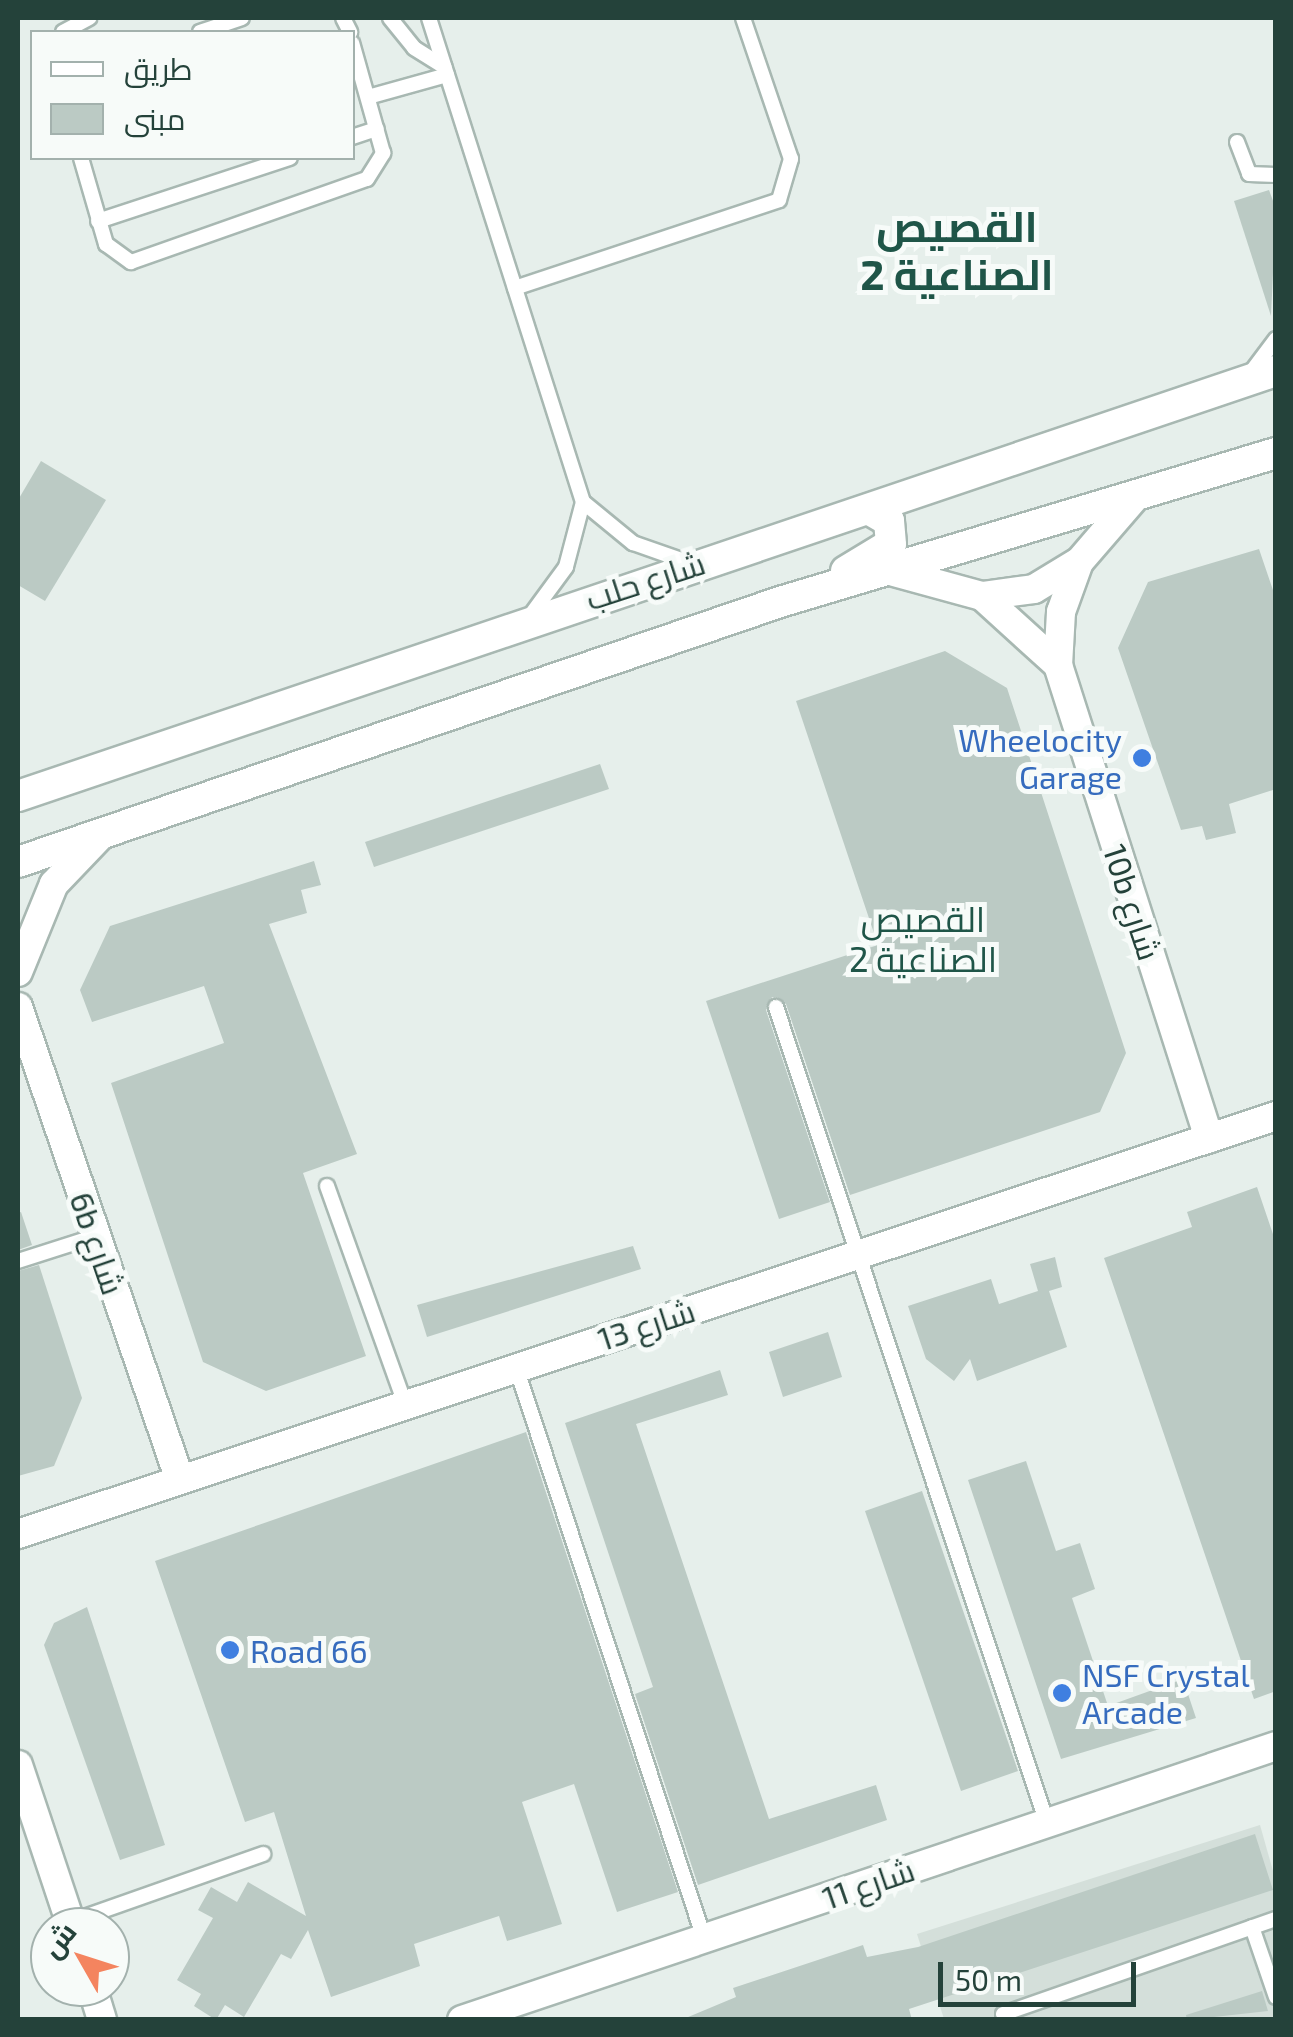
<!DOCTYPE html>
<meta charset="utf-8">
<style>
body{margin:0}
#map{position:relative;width:1293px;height:2037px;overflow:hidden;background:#e6efeb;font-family:"Exo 2",Cairo,sans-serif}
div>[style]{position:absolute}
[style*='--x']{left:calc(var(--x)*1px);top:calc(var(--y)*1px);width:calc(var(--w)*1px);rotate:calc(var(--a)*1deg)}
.built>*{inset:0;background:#d4dfda}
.building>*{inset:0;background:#bbcac4}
.roads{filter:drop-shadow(2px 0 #a8b8b2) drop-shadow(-2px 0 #a8b8b2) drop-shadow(0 2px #a8b8b2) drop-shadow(0 -2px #a8b8b2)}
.lane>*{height:14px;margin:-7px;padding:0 7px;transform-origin:7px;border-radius:7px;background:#fff}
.street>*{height:28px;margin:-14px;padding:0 14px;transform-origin:14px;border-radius:14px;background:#fff}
.secondary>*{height:30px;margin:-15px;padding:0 15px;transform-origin:15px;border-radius:15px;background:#fff}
.dots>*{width:28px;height:28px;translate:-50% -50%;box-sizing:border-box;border:5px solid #f7fbf9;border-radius:50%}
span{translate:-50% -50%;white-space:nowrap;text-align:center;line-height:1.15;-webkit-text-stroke:10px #f7fbf9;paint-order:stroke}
.street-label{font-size:32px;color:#24423a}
.shop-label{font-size:32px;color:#366cbe}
.right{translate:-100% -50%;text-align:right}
.left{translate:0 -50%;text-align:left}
.neighbourhood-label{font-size:35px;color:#1f5548}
.district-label{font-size:42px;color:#1f5548;font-weight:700}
.frame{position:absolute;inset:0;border:20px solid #24423a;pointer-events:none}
.legend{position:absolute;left:30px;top:30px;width:325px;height:130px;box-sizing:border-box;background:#f7fbf9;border:2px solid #a3b1ad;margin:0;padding:12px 18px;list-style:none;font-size:30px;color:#24423a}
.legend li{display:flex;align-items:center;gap:20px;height:50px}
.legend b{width:50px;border:2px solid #a3b1ad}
.north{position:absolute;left:30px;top:1907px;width:100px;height:100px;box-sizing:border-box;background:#f7fbf9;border:2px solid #a3b1ad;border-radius:50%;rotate:309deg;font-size:28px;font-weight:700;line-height:40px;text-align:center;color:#24423a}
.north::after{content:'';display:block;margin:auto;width:35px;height:45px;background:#f4845f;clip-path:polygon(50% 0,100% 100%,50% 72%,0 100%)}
.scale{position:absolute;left:938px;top:1962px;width:198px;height:45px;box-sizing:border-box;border:5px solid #24423a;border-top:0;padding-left:12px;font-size:30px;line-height:35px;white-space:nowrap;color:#24423a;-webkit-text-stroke:8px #f7fbf9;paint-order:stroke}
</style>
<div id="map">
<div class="built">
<i style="clip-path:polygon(1260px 1825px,1275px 1878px,1275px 2019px,944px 2019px,917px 1934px)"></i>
</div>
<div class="building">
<i style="clip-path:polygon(1269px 190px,1276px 209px,1271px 316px,1234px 201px)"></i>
<i style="clip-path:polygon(41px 461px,106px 500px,45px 601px,18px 585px,18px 500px)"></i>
<i style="clip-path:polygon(1259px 549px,1276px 599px,1276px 789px,1229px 804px,1236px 833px,1206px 840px,1202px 826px,1181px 830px,1118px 648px,1148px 582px)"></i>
<i style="clip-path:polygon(945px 651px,1007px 688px,1126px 1053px,1100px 1112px,850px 1195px,786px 1004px,772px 997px,766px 1010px,830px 1202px,779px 1219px,706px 1001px,878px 945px,796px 701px)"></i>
<i style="clip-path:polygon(600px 764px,609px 789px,374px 867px,365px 842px)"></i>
<i style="clip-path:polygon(314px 861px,321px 885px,301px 890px,307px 913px,269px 924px,357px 1154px,303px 1173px,366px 1356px,266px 1391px,203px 1362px,111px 1083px,224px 1043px,204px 986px,92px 1022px,80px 990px,110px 926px)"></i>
<i style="clip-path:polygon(1257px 1187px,1276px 1243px,1276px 1691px,1254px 1699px,1104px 1258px,1192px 1227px,1187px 1212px)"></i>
<i style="clip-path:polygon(21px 1212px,32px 1245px,18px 1250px,18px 1213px)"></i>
<i style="clip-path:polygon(633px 1246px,641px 1269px,427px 1337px,417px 1305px)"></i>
<i style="clip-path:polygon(1055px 1257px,1062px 1287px,1049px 1291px,1067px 1347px,977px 1381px,970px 1359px,954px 1381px,926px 1359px,908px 1306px,991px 1279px,999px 1304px,1038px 1291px,1030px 1264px)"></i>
<i style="clip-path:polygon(39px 1265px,82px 1398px,54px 1466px,18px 1476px,18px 1271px)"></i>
<i style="clip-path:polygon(828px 1332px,842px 1377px,783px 1397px,769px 1352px)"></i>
<i style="clip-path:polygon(720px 1370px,728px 1395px,636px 1424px,769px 1819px,876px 1785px,887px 1820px,698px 1885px,635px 1694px,653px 1687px,565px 1423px)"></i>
<i style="clip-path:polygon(526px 1432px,678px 1892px,617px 1912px,574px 1784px,522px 1802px,562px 1924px,507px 1941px,499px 1916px,414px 1944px,420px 1966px,331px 1997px,308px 1930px,291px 1959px,281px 1954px,244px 2017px,225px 2005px,216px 2020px,194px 2006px,201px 1994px,177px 1980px,213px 1918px,198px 1910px,211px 1887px,237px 1902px,248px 1882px,306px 1916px,274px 1812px,245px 1822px,155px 1561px)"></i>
<i style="clip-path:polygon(1026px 1461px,1056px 1551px,1080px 1543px,1095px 1589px,1072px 1598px,1108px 1706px,1183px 1679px,1196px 1718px,1061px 1759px,968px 1480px)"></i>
<i style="clip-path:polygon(922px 1491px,1018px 1771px,961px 1791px,865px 1511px)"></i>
<i style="clip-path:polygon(87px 1607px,165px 1845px,120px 1860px,44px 1645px,54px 1623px)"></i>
<i style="clip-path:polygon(1255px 1834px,1273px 1890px,909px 2009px,912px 2020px,681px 2020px,736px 1997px,733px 1988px,863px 1945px,867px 1957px,918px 1947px)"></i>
<i style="clip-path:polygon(1262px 1991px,1268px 2011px,1187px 2020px,1186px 2015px)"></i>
</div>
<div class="roads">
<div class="lane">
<i style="--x:343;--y:18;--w:16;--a:63"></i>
<i style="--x:390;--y:18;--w:38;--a:51"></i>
<i style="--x:414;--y:48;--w:36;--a:32"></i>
<i style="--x:429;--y:18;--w:508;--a:72.35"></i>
<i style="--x:583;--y:502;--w:67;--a:104.7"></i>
<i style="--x:566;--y:567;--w:61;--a:126.3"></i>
<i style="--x:63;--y:32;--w:30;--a:-28"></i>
<i style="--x:200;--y:32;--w:44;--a:-18.4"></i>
<i style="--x:368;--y:97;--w:82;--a:-15.6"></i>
<i style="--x:352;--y:137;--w:26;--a:-18"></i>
<i style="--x:1237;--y:142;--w:34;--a:69"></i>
<i style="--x:1249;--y:174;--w:27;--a:2"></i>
<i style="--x:81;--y:158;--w:90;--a:73.8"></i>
<i style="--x:106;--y:244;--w:31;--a:36"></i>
<i style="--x:131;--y:262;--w:250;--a:-19.4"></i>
<i style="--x:367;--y:179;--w:31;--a:-58"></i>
<i style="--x:383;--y:153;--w:114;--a:-105.7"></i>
<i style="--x:98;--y:221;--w:202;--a:-18.2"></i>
<i style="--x:515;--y:288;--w:278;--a:-18.4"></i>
<i style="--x:779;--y:200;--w:43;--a:-73.7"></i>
<i style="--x:791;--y:159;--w:149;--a:-108.8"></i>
<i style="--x:1249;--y:375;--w:45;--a:-53.1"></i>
<i style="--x:583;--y:502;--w:65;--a:39.4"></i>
<i style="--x:633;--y:543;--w:57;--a:19.4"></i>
<i style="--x:776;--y:1007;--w:860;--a:71.63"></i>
<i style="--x:327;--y:1186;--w:232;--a:70.3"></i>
<i style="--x:18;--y:1261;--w:82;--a:-17.8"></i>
<i style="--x:516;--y:1367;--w:601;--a:71.78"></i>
<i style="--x:70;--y:1922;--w:205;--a:-19.4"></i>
<i style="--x:1252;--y:1927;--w:74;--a:71.1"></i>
<i style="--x:1003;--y:2014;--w:289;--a:-19.2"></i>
</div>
<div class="street">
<i style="--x:1135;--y:497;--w:86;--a:130.7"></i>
<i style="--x:1079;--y:562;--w:53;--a:109.8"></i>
<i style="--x:1061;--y:612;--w:53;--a:93.2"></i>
<i style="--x:1058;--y:665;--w:497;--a:72.3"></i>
<i style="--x:894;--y:572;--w:91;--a:15.3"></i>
<i style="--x:982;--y:596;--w:103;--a:42.2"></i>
<i style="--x:982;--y:596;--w:52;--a:-7.7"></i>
<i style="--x:1034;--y:589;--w:50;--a:-31.2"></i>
<i style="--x:18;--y:972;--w:95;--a:-67.8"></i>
<i style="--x:54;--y:884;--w:68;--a:-46.2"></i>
<i style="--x:18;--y:1007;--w:500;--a:71.1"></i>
<i style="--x:18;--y:1534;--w:1326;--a:-18.38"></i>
<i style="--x:18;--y:1765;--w:171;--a:71.6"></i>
<i style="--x:92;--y:1987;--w:34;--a:73"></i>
<i style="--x:462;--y:2020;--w:859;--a:-18.6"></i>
</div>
<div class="secondary">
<i style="--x:846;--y:571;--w:52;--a:-31"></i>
<i style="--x:891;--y:544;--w:23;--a:-95"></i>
<i style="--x:889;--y:521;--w:22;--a:-150"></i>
<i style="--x:18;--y:796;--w:1328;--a:-18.67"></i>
<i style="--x:18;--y:862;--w:805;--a:-18.84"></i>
<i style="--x:780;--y:602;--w:518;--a:-16.72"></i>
</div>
</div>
<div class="dots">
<i style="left:1142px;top:758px;background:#3f7fe0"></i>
<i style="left:230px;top:1650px;background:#3f7fe0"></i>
<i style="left:1062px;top:1693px;background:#3f7fe0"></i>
</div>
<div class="street-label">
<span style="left:645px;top:580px;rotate:-18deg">شارع حلب</span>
<span style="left:1133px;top:902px;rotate:72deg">10b شارع</span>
<span style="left:98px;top:1243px;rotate:71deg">6b شارع</span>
<span style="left:646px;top:1324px;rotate:-18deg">شارع 13</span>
<span style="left:868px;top:1883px;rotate:-19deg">شارع 11</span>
</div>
<div class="shop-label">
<span class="right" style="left:1122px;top:758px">Wheelocity<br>Garage</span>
<span class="left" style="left:250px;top:1650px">Road 66</span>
<span class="left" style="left:1082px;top:1693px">NSF Crystal<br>Arcade</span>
</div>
<div class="neighbourhood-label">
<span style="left:923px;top:938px">القصيص<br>الصناعية 2</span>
</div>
<div class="district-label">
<span style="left:957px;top:249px">القصيص<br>الصناعية 2</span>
</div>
<div class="frame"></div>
<ul class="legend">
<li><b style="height:12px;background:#fff"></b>طريق</li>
<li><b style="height:28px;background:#bbcac4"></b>مبنى</li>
</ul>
<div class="north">ش</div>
<div class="scale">50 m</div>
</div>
